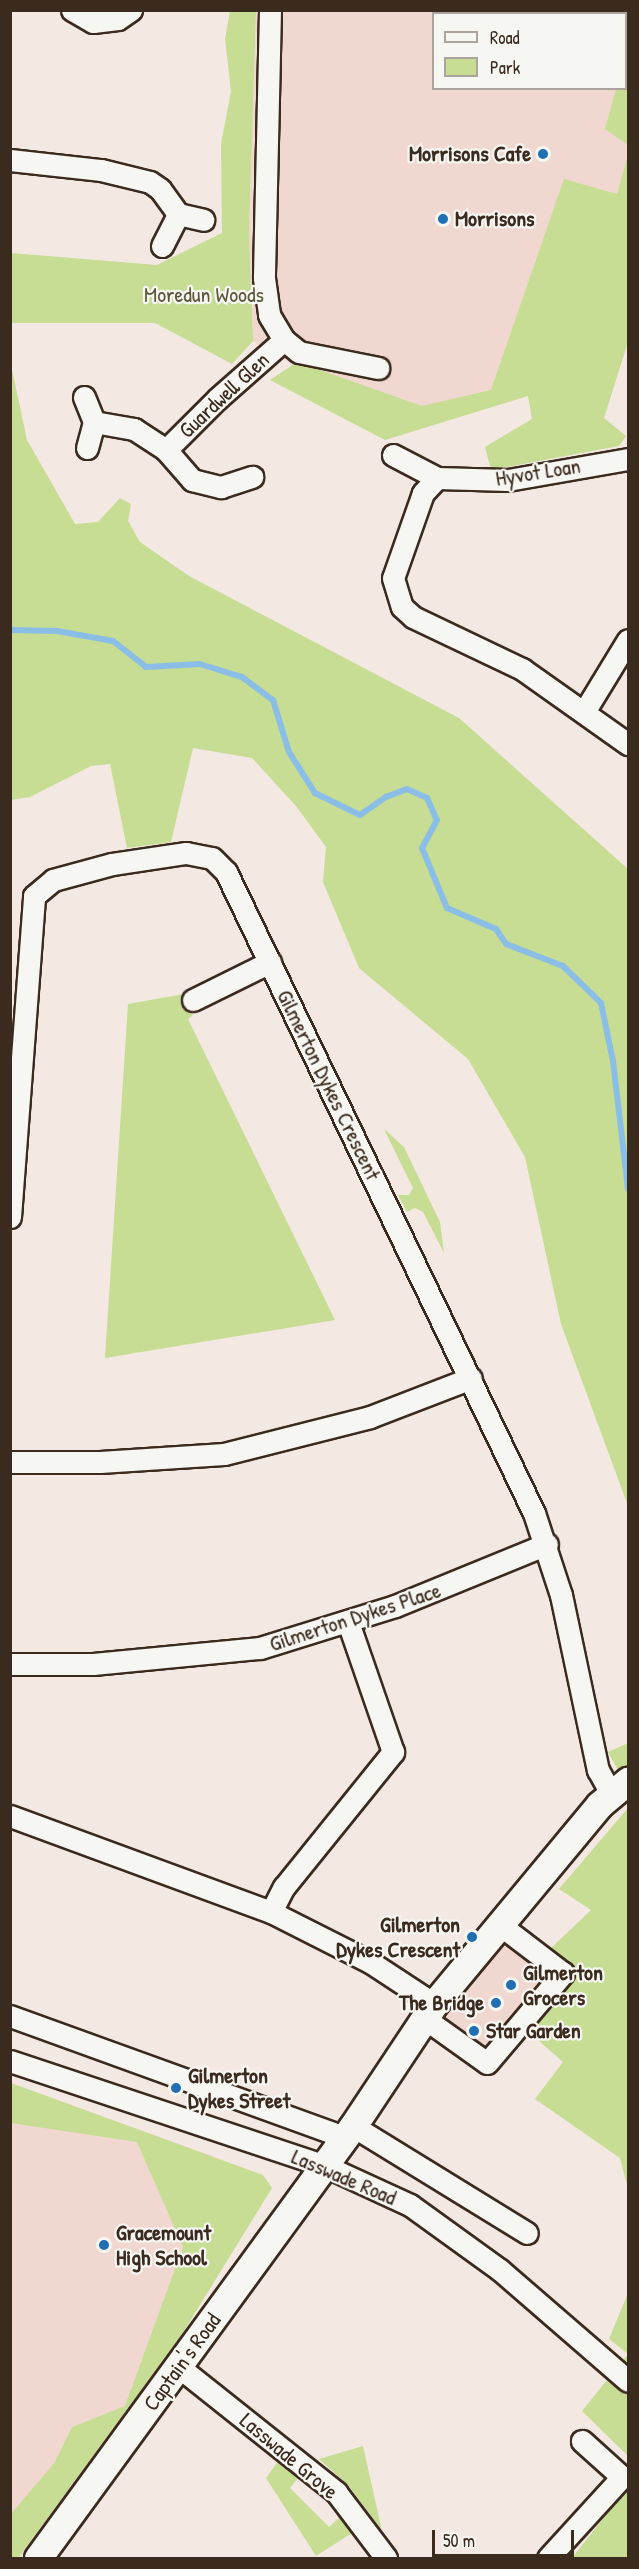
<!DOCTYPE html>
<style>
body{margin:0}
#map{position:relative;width:639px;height:2569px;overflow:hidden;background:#f3e8e2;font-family:"Patrick Hand",sans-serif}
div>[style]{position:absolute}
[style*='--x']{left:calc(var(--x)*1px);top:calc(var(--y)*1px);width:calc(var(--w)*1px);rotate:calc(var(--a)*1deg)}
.built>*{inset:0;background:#f0d7cf}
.green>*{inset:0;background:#c6dd93}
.stream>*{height:6px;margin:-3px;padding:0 3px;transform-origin:3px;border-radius:3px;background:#8bbee7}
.roads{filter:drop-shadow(2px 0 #3b2a1e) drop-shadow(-2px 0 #3b2a1e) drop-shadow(0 2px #3b2a1e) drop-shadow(0 -2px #3b2a1e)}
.minor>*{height:21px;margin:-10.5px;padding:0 10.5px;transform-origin:10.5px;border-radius:10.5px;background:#f6f6f2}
.major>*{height:27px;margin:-13.5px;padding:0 13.5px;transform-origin:13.5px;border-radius:13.5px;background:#f6f6f2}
.dots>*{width:16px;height:16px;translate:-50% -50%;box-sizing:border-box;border:3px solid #f6f6f2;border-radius:50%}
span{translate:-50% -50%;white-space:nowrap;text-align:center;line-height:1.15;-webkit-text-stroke:4.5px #f6f6f2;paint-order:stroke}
.poi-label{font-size:22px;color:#3b2a1e;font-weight:700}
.right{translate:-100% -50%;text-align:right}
.left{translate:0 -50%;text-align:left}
.park-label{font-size:22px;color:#5e573b}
.street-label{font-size:22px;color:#3b2a1e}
.frame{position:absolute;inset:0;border:12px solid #3b2a1e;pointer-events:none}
.legend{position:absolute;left:432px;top:12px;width:195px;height:78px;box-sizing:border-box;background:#f6f6f2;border:2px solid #aba49d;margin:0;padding:8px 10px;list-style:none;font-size:18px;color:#3b2a1e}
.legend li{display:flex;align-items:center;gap:12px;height:30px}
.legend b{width:30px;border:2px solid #aba49d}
.scale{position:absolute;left:432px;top:2530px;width:142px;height:27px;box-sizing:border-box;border:3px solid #3b2a1e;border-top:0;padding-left:8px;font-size:18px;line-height:21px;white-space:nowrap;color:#3b2a1e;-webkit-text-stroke:4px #f6f6f2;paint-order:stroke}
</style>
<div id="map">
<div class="built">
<i style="clip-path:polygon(evenodd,256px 11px,628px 11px,628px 167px,528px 396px,377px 414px,253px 341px,249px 233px,256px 11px,434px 14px,626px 14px,626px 88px,434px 88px,434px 14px)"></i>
<i style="clip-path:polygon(511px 1922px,570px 1970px,486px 2069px,427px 2025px)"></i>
<i style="clip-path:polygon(10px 2083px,212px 2156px,182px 2334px,20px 2558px,10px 2558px)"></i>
</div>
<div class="green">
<i style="clip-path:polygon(230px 11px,256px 11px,249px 233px,253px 341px,232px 364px,155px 323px,11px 323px,11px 253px,157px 265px,222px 233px,221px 144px,231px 91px,225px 39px)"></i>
<i style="clip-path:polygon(626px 61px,628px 62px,628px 145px,605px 129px,616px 89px,626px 88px)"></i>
<i style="clip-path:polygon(628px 155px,628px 342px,604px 418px,626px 436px,619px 446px,491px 470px,485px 447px,532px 419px,528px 396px,385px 440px,270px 380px,297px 362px,422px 406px,491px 390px,564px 179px,617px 194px)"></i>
<i style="clip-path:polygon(10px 360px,27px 440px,75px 524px,98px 522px,120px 498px,131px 504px,128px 521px,140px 542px,189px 576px,459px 718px,628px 869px,628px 1506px,561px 1324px,525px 1157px,468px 1059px,359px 968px,323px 882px,326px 847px,296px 806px,252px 758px,193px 748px,171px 842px,127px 848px,110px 764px,91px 766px,30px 797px,11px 800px)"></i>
<i style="clip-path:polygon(184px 994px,193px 1015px,188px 1019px,335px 1320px,105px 1358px,128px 1004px)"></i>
<i style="clip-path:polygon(384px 1129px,404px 1147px,440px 1222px,444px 1253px,423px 1212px,415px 1208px,407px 1212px,398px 1195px,409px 1195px,413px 1188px)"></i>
<i style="clip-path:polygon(628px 1743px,628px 1788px,608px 1752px)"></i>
<i style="clip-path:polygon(628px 1808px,628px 2189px,620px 2158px,535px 2099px,563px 2062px,530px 2033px,576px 1975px,547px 1952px,591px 1910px,559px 1889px)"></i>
<i style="clip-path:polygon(11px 2083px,263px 2175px,272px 2188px,182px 2334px,18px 2558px,11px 2558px,11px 2514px,55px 2462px,72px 2427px,125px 2406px,183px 2247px,137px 2142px,11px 2123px)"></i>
<i style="clip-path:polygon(628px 2293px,628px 2456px,582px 2411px,628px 2354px,609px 2339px)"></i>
<i style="clip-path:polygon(363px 2446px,382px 2531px,348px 2485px,319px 2459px)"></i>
<i style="clip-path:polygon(278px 2461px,299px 2477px,290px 2488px,329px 2527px,340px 2517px,352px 2533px,316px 2556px,266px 2478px)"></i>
<i style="clip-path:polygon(628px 2487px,628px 2558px,572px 2558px)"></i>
</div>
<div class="stream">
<i style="--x:10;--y:630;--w:47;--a:1.2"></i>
<i style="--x:57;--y:631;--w:57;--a:10.1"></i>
<i style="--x:113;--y:641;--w:42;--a:38.2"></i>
<i style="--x:146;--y:667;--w:54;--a:-3.2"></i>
<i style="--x:200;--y:664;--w:44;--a:17.2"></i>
<i style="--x:242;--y:677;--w:39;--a:37"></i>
<i style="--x:273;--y:700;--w:54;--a:72.9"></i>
<i style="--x:289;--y:752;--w:49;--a:57.6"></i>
<i style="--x:315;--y:793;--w:50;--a:26.1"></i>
<i style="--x:360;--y:815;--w:32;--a:-35"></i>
<i style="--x:386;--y:797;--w:22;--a:-21"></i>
<i style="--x:407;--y:789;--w:22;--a:24"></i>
<i style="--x:427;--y:798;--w:24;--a:66"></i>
<i style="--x:437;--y:820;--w:32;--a:118"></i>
<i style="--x:422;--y:848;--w:65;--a:67.4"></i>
<i style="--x:447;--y:908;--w:53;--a:23.2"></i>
<i style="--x:496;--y:929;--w:18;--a:56"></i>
<i style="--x:506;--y:944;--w:61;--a:21.1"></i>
<i style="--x:563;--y:966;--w:53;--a:44.2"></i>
<i style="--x:601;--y:1003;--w:59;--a:78.3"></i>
<i style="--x:613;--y:1061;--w:129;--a:83.3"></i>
</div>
<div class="roads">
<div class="minor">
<i style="--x:72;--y:10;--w:24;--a:30"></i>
<i style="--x:93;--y:22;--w:25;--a:-7"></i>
<i style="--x:118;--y:19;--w:16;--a:-35"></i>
<i style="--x:270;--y:10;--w:268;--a:91.3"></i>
<i style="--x:264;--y:278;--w:37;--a:82"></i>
<i style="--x:269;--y:315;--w:29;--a:59"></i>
<i style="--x:284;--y:340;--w:19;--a:39"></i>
<i style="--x:299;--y:352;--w:81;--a:11.4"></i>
<i style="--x:10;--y:160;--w:92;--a:6.3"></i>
<i style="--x:101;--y:170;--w:50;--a:13.8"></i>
<i style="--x:150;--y:182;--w:12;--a:35"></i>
<i style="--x:160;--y:189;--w:31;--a:54"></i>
<i style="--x:162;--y:246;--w:36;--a:-63"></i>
<i style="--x:178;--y:214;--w:26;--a:13"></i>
<i style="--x:84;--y:397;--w:27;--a:68"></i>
<i style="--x:94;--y:422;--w:27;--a:105"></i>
<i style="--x:94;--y:422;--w:41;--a:9.9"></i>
<i style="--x:134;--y:429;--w:38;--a:33"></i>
<i style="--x:166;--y:450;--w:40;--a:49"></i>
<i style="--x:192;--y:480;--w:30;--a:14"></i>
<i style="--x:221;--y:487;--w:33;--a:-18"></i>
<i style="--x:166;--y:450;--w:72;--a:-45"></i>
<i style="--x:217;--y:399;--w:89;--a:-41.4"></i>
<i style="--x:393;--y:455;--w:50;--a:27.6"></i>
<i style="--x:628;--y:459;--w:122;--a:170.1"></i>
<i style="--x:508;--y:480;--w:71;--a:-178.4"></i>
<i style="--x:437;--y:478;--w:21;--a:133"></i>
<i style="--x:423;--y:493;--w:90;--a:109.4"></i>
<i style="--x:393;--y:578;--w:30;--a:73"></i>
<i style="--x:402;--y:607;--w:15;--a:42"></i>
<i style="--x:413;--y:617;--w:121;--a:25.5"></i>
<i style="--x:522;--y:669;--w:130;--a:35.3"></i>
<i style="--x:584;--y:712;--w:84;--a:-58.6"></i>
<i style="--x:193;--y:1000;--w:86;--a:-26.3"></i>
<i style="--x:10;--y:1217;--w:322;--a:-85.7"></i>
<i style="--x:34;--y:896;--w:25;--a:-40"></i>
<i style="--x:53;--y:880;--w:61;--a:-15.2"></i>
<i style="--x:112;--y:864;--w:75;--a:-8.5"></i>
<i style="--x:186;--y:853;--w:26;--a:11"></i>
<i style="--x:212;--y:858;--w:20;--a:45"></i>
<i style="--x:226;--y:872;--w:711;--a:64.34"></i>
<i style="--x:534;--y:1513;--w:86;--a:71.8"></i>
<i style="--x:561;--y:1595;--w:179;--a:78.1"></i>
<i style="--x:598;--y:1770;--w:26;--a:61"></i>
<i style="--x:10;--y:1462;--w:90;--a:0"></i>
<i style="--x:100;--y:1462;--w:124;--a:-3.7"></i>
<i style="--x:224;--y:1454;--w:151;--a:-14.2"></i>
<i style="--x:370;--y:1417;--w:108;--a:-21.1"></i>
<i style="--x:10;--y:1664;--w:83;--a:0"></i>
<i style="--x:93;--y:1664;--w:168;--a:-5.5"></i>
<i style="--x:260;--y:1648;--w:141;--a:-17.3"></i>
<i style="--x:395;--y:1606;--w:164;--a:-22.2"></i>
<i style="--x:10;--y:1816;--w:278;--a:20.2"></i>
<i style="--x:271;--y:1912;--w:111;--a:26.8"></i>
<i style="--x:370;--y:1962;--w:77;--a:33.3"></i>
<i style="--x:271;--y:1912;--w:28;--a:-63"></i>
<i style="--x:284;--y:1887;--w:174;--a:-51.1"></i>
<i style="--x:393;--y:1752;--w:138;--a:-109.1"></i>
<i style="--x:10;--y:2016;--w:355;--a:19.9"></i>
<i style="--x:424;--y:2018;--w:77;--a:35.5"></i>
<i style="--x:487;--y:2063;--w:118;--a:-49.8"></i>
<i style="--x:563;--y:1973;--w:81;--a:-142.6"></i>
<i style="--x:10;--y:2061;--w:330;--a:18.4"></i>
<i style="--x:323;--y:2165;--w:96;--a:24.7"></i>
<i style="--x:410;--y:2205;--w:111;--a:35.8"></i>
<i style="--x:500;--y:2270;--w:169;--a:40.9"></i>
<i style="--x:353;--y:2126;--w:204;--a:31.6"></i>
<i style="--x:179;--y:2367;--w:201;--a:38.5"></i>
<i style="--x:336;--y:2492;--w:83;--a:52.9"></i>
<i style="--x:548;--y:2558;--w:110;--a:-47.6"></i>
<i style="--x:622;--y:2477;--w:54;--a:-138"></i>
</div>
<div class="major">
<i style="--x:38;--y:2558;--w:535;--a:-53.9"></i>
<i style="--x:353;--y:2126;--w:146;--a:-56.4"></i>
<i style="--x:434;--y:2004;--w:259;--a:-50.3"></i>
<i style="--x:599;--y:1805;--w:38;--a:-40"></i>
</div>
</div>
<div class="dots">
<i style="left:543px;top:154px;background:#1f6fb2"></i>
<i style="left:443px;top:219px;background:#1f6fb2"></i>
<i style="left:472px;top:1937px;background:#1f6fb2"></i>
<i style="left:511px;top:1985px;background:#1f6fb2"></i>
<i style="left:496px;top:2003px;background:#1f6fb2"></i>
<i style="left:474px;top:2031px;background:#1f6fb2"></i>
<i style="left:176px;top:2088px;background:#1f6fb2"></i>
<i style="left:104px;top:2245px;background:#1f6fb2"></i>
</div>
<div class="poi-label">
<span class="right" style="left:531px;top:154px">Morrisons Cafe</span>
<span class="left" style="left:455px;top:219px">Morrisons</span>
<span class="right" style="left:460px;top:1937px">Gilmerton<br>Dykes Crescent</span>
<span class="left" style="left:523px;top:1985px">Gilmerton<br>Grocers</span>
<span class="right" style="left:484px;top:2003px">The Bridge</span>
<span class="left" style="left:486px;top:2031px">Star Garden</span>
<span class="left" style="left:188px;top:2088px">Gilmerton<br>Dykes Street</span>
<span class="left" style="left:116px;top:2245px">Gracemount<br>High School</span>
</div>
<div class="park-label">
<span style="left:204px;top:295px">Moredun Woods</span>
</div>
<div class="street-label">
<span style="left:224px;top:395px;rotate:-43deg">Guardwell Glen</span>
<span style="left:538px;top:472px;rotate:-9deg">Hyvot Loan</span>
<span style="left:329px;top:1085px;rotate:64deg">Gilmerton Dykes Crescent</span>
<span style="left:355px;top:1617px;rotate:-18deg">Gilmerton Dykes Place</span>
<span style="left:344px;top:2177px;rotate:23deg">Lasswade Road</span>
<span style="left:182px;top:2362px;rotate:-54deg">Captain's Road</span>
<span style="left:289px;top:2456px;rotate:40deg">Lasswade Grove</span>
</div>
<div class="frame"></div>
<ul class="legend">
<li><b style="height:8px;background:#f6f6f2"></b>Road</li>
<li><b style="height:16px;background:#c6dd93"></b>Park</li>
</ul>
<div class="scale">50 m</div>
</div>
